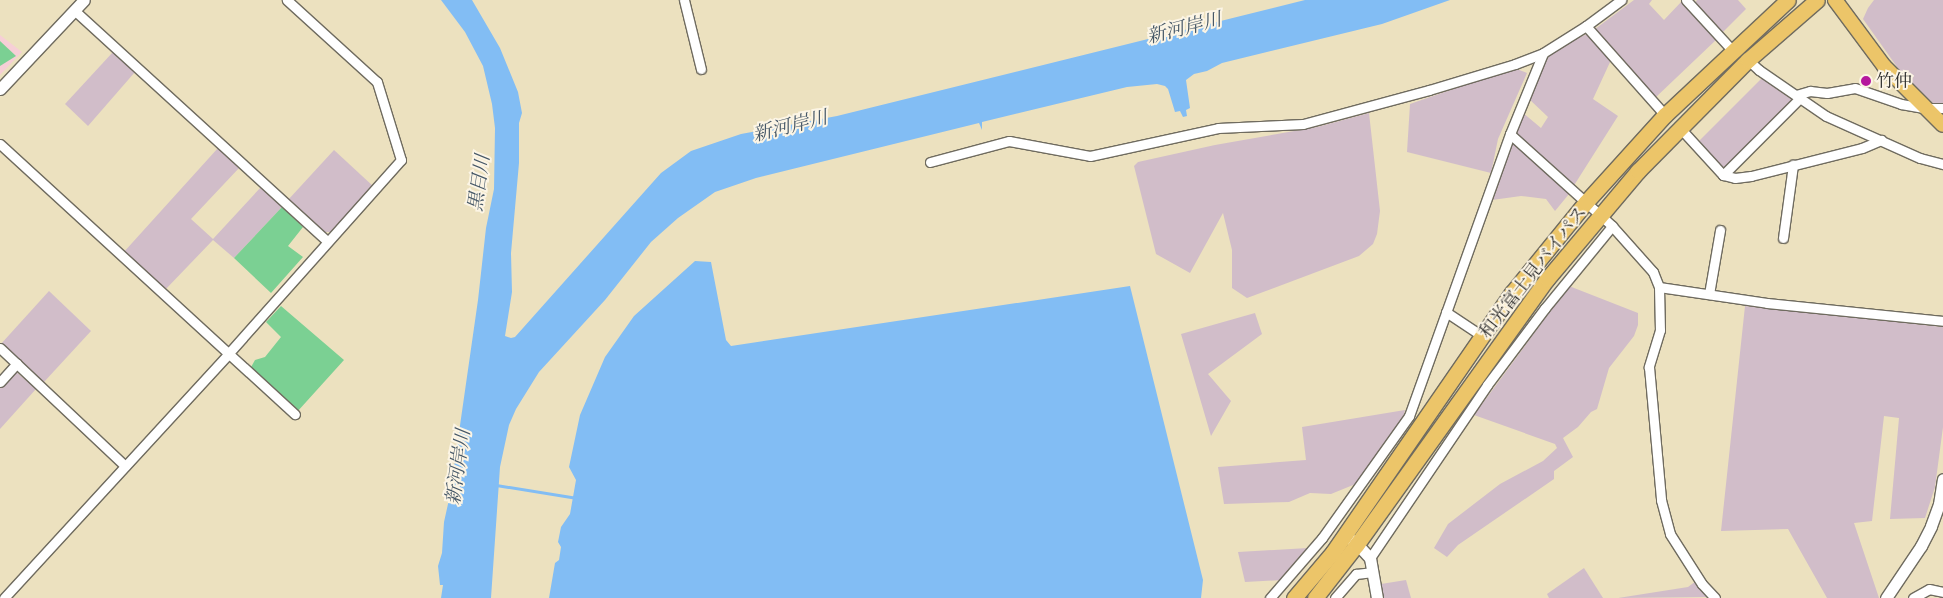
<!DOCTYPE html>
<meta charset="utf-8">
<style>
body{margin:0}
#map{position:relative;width:1943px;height:598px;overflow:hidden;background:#ece1bf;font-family:"EB Garamond","Noto Serif JP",serif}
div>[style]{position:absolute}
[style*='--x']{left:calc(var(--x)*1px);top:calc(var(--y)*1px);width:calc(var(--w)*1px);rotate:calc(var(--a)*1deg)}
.built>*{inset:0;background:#f6cfd6}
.industrial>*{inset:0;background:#d1bdc9}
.green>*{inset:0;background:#7bd093}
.water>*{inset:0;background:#82bdf4}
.stream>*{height:3px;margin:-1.5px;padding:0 1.5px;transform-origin:1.5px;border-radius:1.5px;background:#82bdf4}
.roads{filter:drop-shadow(1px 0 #6f6b5f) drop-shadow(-1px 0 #6f6b5f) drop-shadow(0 1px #6f6b5f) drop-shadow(0 -1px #6f6b5f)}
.minor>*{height:9px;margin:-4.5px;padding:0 4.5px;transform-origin:4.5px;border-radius:4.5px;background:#fff}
.tertiary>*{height:11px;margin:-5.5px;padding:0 5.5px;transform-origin:5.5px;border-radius:5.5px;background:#fff}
.primary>*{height:14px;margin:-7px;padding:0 7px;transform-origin:7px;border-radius:7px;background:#ecc569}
.trunk>*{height:15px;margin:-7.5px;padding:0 7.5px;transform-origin:7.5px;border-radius:7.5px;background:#ecc569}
.dots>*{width:14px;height:14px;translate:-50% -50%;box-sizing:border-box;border:2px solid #fcf5e5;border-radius:50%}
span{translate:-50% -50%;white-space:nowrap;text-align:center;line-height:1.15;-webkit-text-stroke:4px #fcf5e5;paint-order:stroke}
.poi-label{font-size:18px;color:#2b2b2b}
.left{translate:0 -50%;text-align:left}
.street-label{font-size:18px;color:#2b2b2b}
.water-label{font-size:19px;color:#455767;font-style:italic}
</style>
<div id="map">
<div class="built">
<i style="clip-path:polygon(0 35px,22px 52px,0 75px)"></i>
</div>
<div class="industrial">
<i style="clip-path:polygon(1634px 0,1652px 0,1649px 4px,1664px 20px,1682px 1px,1717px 39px,1655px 98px,1617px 58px,1595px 29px)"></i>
<i style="clip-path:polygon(1697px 0,1738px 0,1746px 9px,1722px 33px,1694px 4px)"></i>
<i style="clip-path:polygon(1874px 0,1943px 0,1943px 103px,1934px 104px,1900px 71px,1863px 19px,1868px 8px)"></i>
<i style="clip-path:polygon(1587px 34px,1611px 60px,1593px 99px,1618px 116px,1573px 187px,1515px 135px,1523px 113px,1541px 128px,1548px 117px,1528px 98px,1544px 57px,1552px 50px)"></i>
<i style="clip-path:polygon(113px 52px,135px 72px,88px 126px,65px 104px)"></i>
<i style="clip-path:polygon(1514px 68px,1527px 73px,1498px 139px,1491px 173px,1407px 152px,1410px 104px)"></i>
<i style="clip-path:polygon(1763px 77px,1794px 98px,1794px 101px,1727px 168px,1722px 168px,1698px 142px)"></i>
<i style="clip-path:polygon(1369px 113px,1380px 211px,1377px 234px,1373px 244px,1359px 256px,1247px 298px,1232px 288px,1232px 250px,1223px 213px,1190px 273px,1156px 254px,1134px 166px,1138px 162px,1215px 145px,1317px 127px)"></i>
<i style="clip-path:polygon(1513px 141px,1568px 192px,1569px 194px,1555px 211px,1546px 199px,1521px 196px,1492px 200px)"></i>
<i style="clip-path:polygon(218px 148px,240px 167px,191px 219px,213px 239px,261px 187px,282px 207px,234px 258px,213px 240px,164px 291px,123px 253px)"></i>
<i style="clip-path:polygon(334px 150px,374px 187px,332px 232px,321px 232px,288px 200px)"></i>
<i style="clip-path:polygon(1569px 286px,1638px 313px,1638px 325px,1634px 336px,1609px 368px,1597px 409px,1591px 412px,1578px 427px,1563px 438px,1573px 457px,1554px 471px,1554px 479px,1458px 545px,1447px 557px,1434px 548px,1448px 524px,1500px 484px,1543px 461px,1557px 448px,1555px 444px,1474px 415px)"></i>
<i style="clip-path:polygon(49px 291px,91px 331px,44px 382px,0 345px)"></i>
<i style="clip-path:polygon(1745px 306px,1943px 327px,1943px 427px,1935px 487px,1925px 518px,1890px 519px,1899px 418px,1884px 416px,1872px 521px,1854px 523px,1879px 598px,1827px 598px,1788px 529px,1721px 531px)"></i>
<i style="clip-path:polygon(1255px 313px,1262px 334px,1208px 374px,1231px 401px,1211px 436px,1181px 334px)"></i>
<i style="clip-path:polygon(14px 370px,36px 389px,0 429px,0 386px)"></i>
<i style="clip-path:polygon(1405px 410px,1403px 418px,1358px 483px,1331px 494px,1310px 493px,1289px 502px,1224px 504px,1218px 467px,1306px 460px,1302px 427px)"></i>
<i style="clip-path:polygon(1308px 548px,1283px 580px,1245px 582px,1238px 552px)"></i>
<i style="clip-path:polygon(1584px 568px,1603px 598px,1549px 598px,1547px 594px)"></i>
<i style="clip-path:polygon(1406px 580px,1411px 598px,1383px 598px,1381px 584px)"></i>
<i style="clip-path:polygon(1696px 581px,1708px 597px,1618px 598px,1688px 587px)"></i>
</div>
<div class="green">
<i style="clip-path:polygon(0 41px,16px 56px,0 66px)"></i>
<i style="clip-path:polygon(282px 207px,303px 227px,288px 246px,303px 257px,271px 293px,234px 258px)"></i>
<i style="clip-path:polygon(281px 306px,344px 360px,297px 412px,250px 369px,255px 360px,265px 357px,281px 337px,266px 322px)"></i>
</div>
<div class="water">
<i style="clip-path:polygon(441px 0,472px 0,500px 48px,518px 92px,522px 113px,519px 123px,519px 163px,511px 253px,512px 292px,505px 336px,511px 338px,515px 337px,661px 173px,691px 151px,741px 134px,837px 116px,1305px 0,1450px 0,1382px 24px,1222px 63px,1207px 71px,1194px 74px,1186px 80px,1190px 108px,1186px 110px,1187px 116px,1183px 117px,1180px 111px,1175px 112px,1168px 89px,1165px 86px,1157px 84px,1127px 87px,982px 122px,982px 130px,979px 123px,756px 178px,715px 192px,678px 218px,651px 242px,605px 300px,539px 372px,516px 409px,509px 425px,500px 467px,491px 598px,441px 598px,443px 585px,440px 585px,438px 566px,442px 553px,444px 522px,450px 495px,478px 300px,486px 228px,494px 189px,495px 128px,492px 104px,483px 66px,465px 32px)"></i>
<i style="clip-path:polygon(695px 261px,711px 262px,726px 340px,731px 346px,1130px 286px,1203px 580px,1201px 598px,549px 598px,555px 563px,559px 560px,561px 547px,558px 542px,561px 527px,570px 514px,576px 480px,569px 467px,580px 415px,605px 357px,634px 316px)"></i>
</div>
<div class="stream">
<i style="--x:496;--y:485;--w:82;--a:9.1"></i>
</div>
<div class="roads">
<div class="minor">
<i style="--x:684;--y:0;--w:71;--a:76.2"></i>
<i style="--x:1686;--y:0;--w:68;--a:47.4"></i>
<i style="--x:74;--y:10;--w:343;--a:42.4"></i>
<i style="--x:1586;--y:26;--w:119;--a:48.4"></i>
<i style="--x:1748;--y:60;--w:15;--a:42"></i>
<i style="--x:1759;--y:70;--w:81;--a:34.5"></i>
<i style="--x:1826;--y:116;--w:103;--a:24.1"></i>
<i style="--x:1920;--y:158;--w:24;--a:15"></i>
<i style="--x:1796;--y:95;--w:15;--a:-16"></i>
<i style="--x:1810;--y:91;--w:17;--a:7"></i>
<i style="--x:1827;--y:93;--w:28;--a:-10"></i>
<i style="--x:1855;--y:88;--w:49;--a:19.2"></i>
<i style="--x:1901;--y:104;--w:23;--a:10"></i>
<i style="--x:1924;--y:108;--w:19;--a:0"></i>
<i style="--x:1680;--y:128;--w:64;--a:47.5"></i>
<i style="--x:1723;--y:175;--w:12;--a:14"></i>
<i style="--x:1735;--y:178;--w:16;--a:-7"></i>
<i style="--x:1751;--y:176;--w:114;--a:-14.2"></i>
<i style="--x:1862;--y:148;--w:21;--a:-23"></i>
<i style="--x:1510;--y:134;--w:137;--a:42"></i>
<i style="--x:1612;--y:226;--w:62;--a:48.3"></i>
<i style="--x:1653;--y:272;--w:16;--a:68"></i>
<i style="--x:1659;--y:287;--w:43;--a:88.7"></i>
<i style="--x:1660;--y:330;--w:39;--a:107"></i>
<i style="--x:1649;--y:367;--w:134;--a:84.8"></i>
<i style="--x:1661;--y:500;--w:35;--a:75"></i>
<i style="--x:1670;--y:534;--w:59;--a:57.4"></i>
<i style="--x:1702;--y:584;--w:19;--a:47"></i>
<i style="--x:0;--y:144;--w:400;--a:42.5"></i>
<i style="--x:930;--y:162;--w:82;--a:-14.9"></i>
<i style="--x:1009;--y:141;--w:82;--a:10.5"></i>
<i style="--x:1090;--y:156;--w:131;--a:-12.3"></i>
<i style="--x:1218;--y:128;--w:85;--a:-2.7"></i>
<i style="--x:1303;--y:124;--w:131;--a:-15.1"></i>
<i style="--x:1429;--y:90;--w:90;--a:-16.8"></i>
<i style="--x:1515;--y:64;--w:30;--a:-21"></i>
<i style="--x:1543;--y:53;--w:51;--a:-32.1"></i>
<i style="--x:1586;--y:26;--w:44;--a:-36.6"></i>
<i style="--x:1723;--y:175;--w:109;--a:-45"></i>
<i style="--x:1783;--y:238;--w:74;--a:-82.2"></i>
<i style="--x:1659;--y:287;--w:109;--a:8.4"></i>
<i style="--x:1767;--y:303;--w:177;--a:5.8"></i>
<i style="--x:1709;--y:294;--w:65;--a:-80.2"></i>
<i style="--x:1446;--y:312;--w:43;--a:33.7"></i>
<i style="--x:0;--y:348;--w:172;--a:43.3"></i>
<i style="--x:0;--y:382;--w:25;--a:-48"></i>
<i style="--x:1370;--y:558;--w:209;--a:-55.9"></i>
<i style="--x:1487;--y:385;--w:96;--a:-53"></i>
<i style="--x:1545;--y:308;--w:106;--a:-50.7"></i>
<i style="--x:4;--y:598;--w:331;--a:-47.4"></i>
<i style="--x:228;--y:354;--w:260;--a:-48.3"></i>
<i style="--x:401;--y:160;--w:82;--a:-107.1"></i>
<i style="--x:377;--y:82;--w:122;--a:-137.7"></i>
<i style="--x:1270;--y:598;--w:79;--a:-49.1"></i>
<i style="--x:1322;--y:538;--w:150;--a:-54.5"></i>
<i style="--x:1409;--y:416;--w:300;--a:-70.3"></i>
<i style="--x:1510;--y:134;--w:87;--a:-67.8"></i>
<i style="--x:1335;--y:598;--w:32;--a:-49"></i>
<i style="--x:1356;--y:574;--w:17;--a:-7"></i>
<i style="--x:1913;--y:598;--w:18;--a:-29"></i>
<i style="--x:1929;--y:589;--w:14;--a:12"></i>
</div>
<div class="tertiary">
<i style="--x:0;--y:89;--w:122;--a:-46.7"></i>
<i style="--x:1345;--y:535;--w:15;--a:37"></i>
<i style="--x:1357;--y:544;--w:19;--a:47"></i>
<i style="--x:1370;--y:558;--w:41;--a:80.1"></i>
<i style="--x:1886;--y:598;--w:63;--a:-56.1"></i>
<i style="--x:1921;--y:546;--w:22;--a:-63"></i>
<i style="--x:1931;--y:526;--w:23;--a:-70"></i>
<i style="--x:1939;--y:504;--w:25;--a:-81"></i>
</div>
<div class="primary">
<i style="--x:1835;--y:0;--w:82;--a:53.4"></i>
<i style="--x:1884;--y:66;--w:83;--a:45"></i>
</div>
<div class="trunk">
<i style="--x:1294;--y:598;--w:60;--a:-49.7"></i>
<i style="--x:1333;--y:552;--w:315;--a:-55.4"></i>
<i style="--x:1512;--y:293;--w:117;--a:-50.9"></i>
<i style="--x:1586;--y:202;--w:118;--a:-47.8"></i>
<i style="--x:1665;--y:115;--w:168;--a:-43.1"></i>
<i style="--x:1315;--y:598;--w:68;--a:-52.1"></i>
<i style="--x:1357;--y:544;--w:326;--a:-54.4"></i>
<i style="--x:1547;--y:279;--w:141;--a:-49.9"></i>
<i style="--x:1638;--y:171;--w:156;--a:-45.3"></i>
<i style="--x:1748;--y:60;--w:91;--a:-41"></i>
</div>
</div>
<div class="dots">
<i style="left:1866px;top:81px;background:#b5179e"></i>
</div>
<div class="poi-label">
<span class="left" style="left:1876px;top:81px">竹仲</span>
</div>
<div class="street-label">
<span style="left:1533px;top:272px;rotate:-52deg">和光富士見バイパス</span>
</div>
<div class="water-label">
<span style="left:1184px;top:28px;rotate:-14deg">新河岸川</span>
<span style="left:790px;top:126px;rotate:-14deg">新河岸川</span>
<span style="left:479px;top:183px;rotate:-82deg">黒目川</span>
<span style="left:458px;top:467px;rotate:-82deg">新河岸川</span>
</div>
</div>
